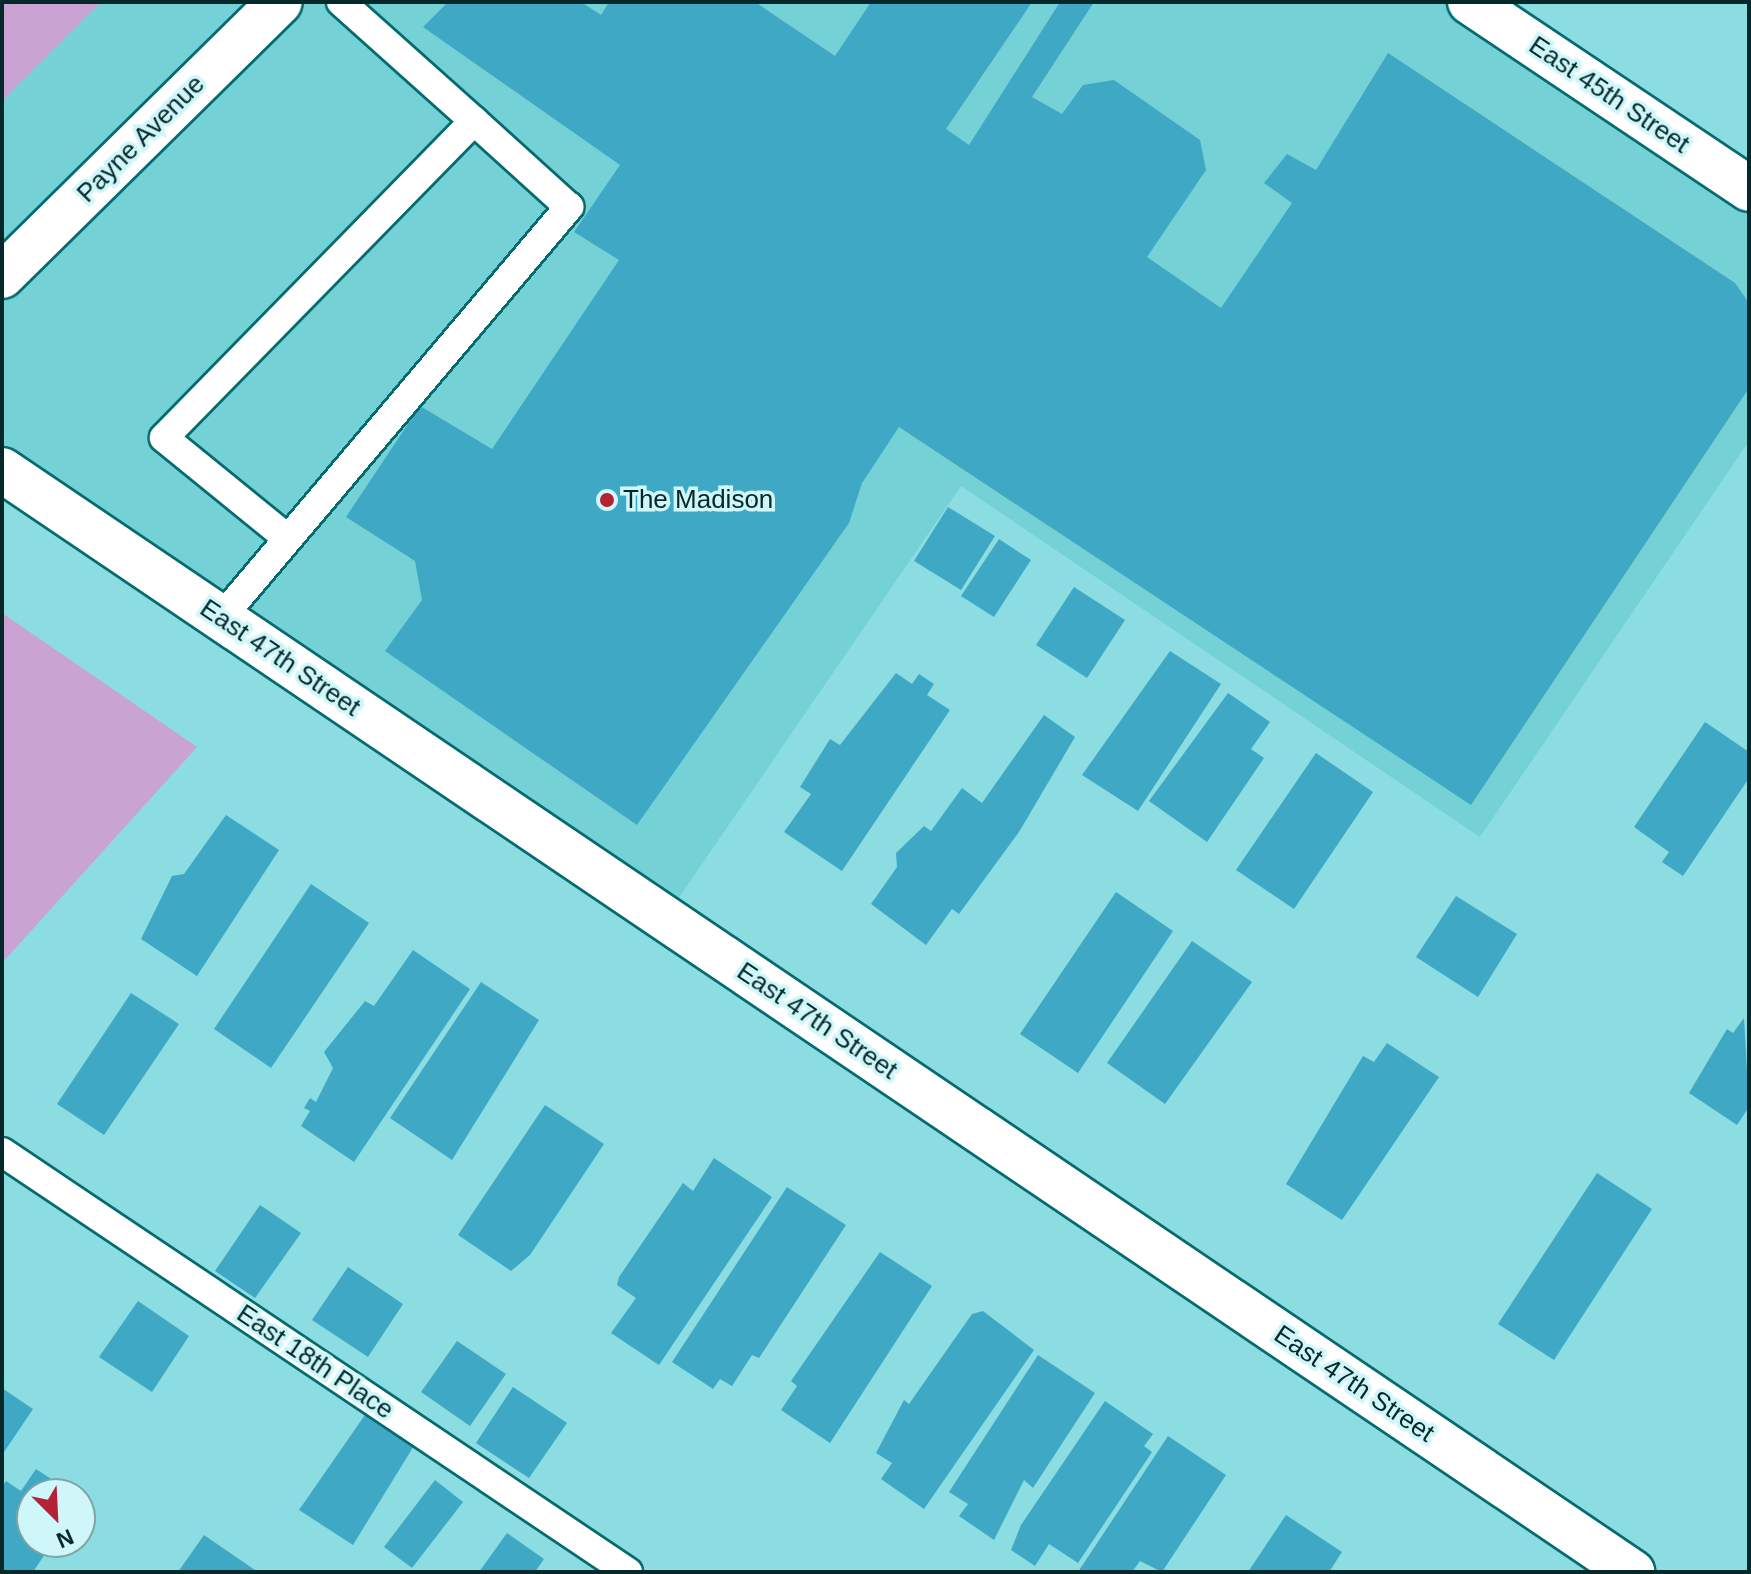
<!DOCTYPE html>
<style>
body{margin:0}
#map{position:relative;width:1751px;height:1574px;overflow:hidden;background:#8bdde1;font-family:Arial,sans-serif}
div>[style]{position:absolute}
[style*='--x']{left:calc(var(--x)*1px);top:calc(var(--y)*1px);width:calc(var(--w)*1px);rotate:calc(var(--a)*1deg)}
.built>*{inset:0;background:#74d1d6}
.green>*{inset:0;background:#c9a3d1}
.building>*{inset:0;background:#3fa8c5}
.roads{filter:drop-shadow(2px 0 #056b6f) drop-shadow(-2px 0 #056b6f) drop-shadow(0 2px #056b6f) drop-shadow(0 -2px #056b6f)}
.lane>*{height:28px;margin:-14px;padding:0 14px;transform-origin:14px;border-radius:14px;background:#fff}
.street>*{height:44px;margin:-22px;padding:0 22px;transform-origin:22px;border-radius:22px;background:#fff}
.secondary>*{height:44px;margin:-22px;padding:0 22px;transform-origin:22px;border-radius:22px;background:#fff}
.dots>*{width:22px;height:22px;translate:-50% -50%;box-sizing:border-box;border:4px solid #cff6f8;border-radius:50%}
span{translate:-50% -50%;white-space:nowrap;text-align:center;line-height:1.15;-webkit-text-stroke:7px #cff6f8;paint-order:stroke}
.street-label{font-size:26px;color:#05292b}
.poi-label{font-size:26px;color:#05292b}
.left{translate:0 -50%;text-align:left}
.frame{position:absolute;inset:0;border:4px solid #05292b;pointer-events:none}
.north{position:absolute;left:16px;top:1478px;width:80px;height:80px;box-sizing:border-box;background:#cff6f8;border:2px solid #7ea4a6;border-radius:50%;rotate:156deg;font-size:22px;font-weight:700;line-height:32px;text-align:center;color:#05292b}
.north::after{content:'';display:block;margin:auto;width:28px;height:36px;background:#b42236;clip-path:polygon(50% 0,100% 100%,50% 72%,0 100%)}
</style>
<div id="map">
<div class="built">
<i style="clip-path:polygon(2px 2px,1470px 2px,1749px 189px,1749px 441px,1480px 837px,961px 486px,665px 918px,2px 470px)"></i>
</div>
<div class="green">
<i style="clip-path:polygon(2px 2px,101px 2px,2px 101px)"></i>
<i style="clip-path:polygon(2px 613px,197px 747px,2px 963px)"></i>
</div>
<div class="building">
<i style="clip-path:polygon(448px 2px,581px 2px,601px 15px,609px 2px,755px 2px,835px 56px,871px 2px,1032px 2px,946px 129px,969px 145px,1060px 2px,1094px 2px,1032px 97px,1062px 114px,1083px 85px,1114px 80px,1200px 140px,1206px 170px,1147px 257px,1221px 308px,1292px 203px,1264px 183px,1287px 154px,1316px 170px,1388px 53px,1735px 283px,1749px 303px,1749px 388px,1471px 805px,899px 427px,862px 483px,849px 523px,637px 825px,385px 651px,422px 600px,415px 561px,346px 517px,420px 406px,492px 449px,619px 260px,574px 232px,620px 165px,423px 27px)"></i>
<i style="clip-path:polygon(948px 507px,995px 536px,961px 590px,914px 561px)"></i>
<i style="clip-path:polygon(999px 539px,1031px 560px,994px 617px,961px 596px)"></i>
<i style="clip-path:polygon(1074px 587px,1125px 620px,1087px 678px,1036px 645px)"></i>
<i style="clip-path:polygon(1170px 651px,1221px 684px,1138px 811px,1082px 775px)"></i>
<i style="clip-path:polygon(896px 673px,912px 684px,919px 674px,934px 684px,927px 695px,950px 710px,842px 871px,784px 832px,811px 794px,800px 787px,830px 739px,840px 745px)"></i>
<i style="clip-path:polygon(1228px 693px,1270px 722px,1251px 749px,1264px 758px,1207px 842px,1149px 801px)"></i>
<i style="clip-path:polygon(1044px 715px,1075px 737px,1019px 832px,959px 914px,952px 909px,926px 945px,871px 904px,897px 867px,896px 853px,924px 826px,931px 831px,962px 788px,982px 803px)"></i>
<i style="clip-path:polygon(1705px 722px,1749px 752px,1749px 778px,1683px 876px,1662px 862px,1669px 852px,1634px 827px)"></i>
<i style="clip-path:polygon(1316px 753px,1373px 792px,1294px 909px,1236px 870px)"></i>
<i style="clip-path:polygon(226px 815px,279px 850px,197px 976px,141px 939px,172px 876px,184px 874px)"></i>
<i style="clip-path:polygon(311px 884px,369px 923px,271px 1068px,214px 1029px)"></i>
<i style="clip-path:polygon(1116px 892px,1173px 931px,1078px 1073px,1020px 1034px)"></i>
<i style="clip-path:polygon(1456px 896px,1517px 934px,1478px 997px,1416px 957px)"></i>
<i style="clip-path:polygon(1192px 941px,1252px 982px,1165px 1104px,1107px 1063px)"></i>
<i style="clip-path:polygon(413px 950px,470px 989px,354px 1162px,301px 1126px,310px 1111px,304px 1108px,310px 1098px,316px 1102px,333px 1068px,324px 1052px,365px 1001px,374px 1006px)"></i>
<i style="clip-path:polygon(481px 982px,539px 1020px,452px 1160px,390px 1118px)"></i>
<i style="clip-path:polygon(131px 993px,179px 1024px,104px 1135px,57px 1104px)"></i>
<i style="clip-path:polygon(1744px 1018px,1749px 1107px,1737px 1125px,1689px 1093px,1727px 1029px,1733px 1033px)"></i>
<i style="clip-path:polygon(1387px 1043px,1439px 1077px,1342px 1220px,1286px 1184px,1363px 1056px,1374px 1062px)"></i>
<i style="clip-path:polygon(545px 1105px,604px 1144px,530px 1255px,511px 1271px,458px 1235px)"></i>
<i style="clip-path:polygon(714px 1158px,772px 1197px,659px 1365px,611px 1333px,636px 1298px,617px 1285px,619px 1277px,683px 1183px,693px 1191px)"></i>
<i style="clip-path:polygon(1597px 1173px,1652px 1209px,1554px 1360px,1498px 1324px)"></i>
<i style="clip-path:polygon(787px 1187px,846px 1225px,759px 1358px,752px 1355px,732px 1386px,720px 1379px,713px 1389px,672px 1362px)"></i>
<i style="clip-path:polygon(260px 1205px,301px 1233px,255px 1298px,215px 1271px)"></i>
<i style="clip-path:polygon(880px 1252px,932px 1286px,830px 1443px,781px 1410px,797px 1386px,791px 1381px)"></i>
<i style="clip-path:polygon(348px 1267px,403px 1304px,368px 1357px,312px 1320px)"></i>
<i style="clip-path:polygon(138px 1301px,189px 1336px,152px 1392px,99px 1357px)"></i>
<i style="clip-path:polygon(983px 1311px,1034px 1350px,924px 1509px,881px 1479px,892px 1463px,876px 1453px,904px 1400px,909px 1404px,972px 1314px)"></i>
<i style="clip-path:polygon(457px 1341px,506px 1374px,470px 1426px,421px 1392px)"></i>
<i style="clip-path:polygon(1038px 1355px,1095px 1393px,1033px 1488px,1024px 1480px,994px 1540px,959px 1516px,968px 1504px,949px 1492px)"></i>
<i style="clip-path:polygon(513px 1387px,567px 1423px,529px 1478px,476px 1443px)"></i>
<i style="clip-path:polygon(2px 1388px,33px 1409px,2px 1455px)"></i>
<i style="clip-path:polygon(1105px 1401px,1153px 1434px,1144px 1446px,1152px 1452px,1078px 1563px,1049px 1544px,1035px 1566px,1011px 1550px,1021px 1525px)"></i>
<i style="clip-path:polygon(367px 1412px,415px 1444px,353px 1545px,299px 1510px)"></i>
<i style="clip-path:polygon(1168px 1436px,1226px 1475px,1162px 1572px,1140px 1561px,1132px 1572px,1078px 1572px)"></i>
<i style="clip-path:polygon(36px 1469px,74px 1494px,32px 1494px,32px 1542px,53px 1542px,33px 1572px,2px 1572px,2px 1487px,6px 1481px,21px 1491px)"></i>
<i style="clip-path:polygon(435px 1480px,463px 1502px,412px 1568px,384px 1547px)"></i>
<i style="clip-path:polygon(1286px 1515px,1342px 1552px,1329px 1572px,1248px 1572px)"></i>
<i style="clip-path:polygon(507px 1533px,544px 1559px,535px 1572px,479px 1572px)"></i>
<i style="clip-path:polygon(204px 1535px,258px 1572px,178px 1572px)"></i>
</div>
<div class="roads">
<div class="lane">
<i style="--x:341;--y:2;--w:178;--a:41.8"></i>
<i style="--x:221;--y:618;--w:539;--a:-49.74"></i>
<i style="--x:569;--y:207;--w:128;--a:-137.8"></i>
<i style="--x:474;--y:121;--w:443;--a:134.4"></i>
<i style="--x:164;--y:438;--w:157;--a:39.1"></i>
<i style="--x:2;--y:1152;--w:754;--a:33.86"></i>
</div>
<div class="street">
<i style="--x:1470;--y:2;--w:336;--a:33.8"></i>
<i style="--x:2;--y:470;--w:1968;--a:34.06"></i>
</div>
<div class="secondary">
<i style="--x:2;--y:276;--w:390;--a:-44.6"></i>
</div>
</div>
<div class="dots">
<i style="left:607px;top:500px;background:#b42236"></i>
</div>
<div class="street-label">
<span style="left:1609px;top:95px;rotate:34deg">East 45th Street</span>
<span style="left:141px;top:139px;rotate:-45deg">Payne Avenue</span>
<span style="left:280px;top:658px;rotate:34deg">East 47th Street</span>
<span style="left:817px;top:1021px;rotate:34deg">East 47th Street</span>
<span style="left:315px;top:1362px;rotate:34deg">East 18th Place</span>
<span style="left:1354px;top:1384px;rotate:34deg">East 47th Street</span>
</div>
<div class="poi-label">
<span class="left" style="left:623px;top:500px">The Madison</span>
</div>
<div class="frame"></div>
<div class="north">N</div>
</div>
